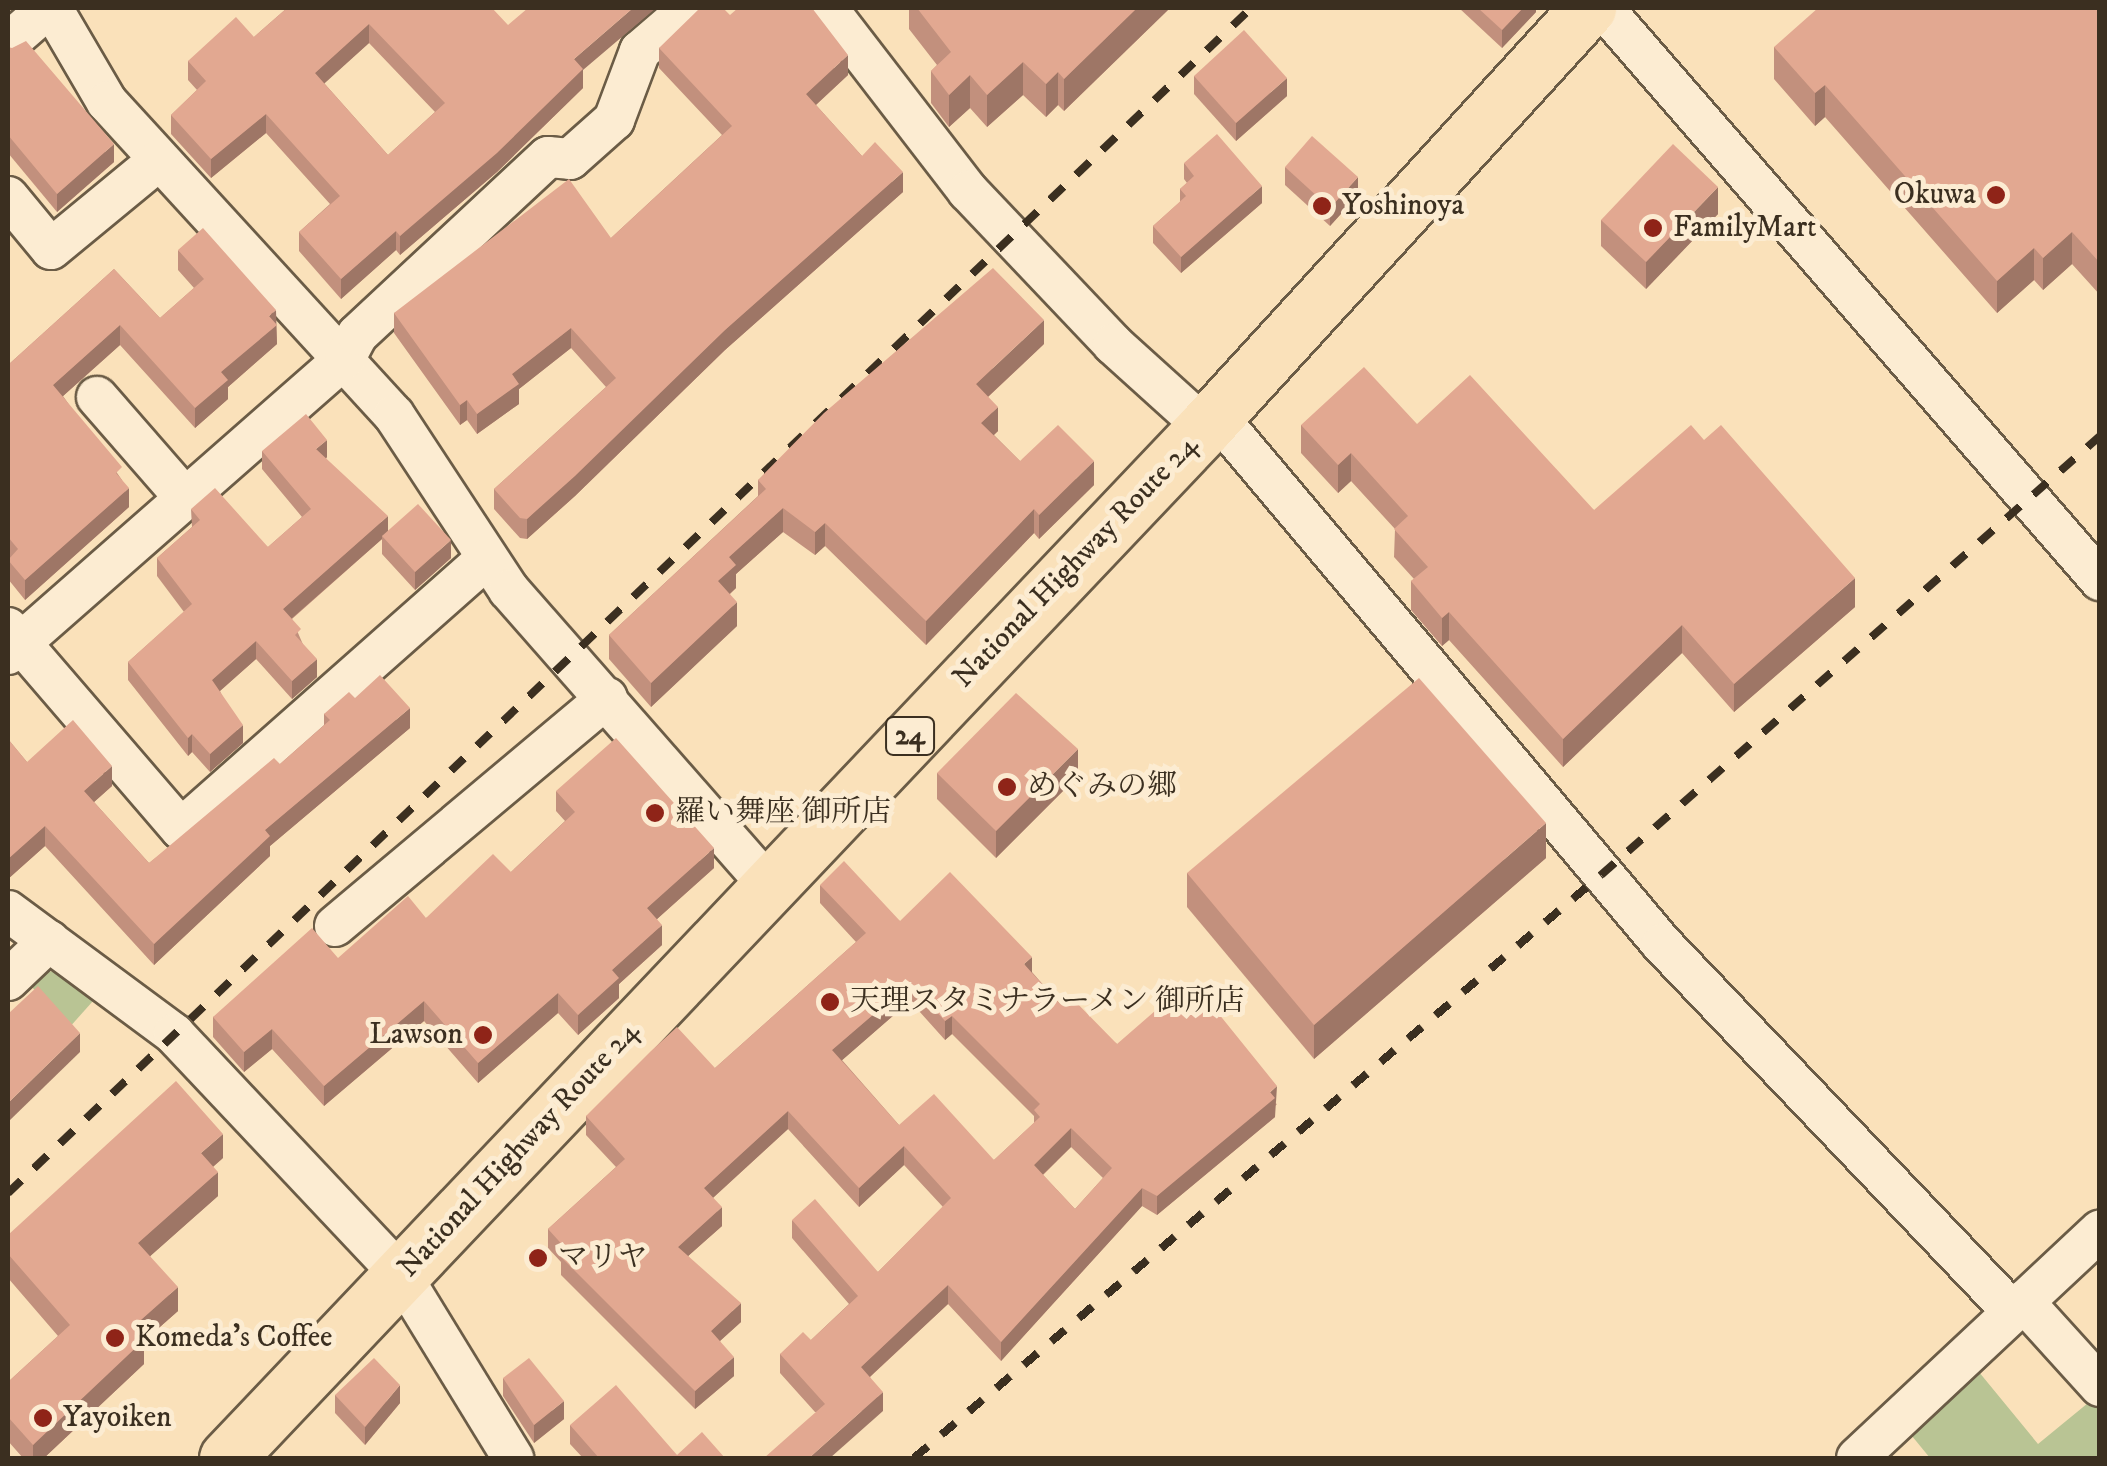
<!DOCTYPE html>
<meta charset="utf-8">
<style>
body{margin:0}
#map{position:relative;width:2107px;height:1466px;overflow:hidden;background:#fae1ba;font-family:"IM FELL DW Pica","Noto Serif JP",serif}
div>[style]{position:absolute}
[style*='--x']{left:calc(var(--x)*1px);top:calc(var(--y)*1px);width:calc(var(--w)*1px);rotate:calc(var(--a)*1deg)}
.green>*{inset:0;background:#b9c494}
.roads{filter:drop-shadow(2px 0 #6b5c46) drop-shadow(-2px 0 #6b5c46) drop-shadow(0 2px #6b5c46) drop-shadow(0 -2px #6b5c46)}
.minor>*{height:40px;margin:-20px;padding:0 20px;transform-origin:20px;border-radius:20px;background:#fcecd2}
.highway>*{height:55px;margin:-27.5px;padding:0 27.5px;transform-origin:27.5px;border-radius:27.5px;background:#fae1ba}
.rail>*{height:8px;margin-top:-4px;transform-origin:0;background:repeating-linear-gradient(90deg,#3b2f20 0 18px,transparent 0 36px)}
.wall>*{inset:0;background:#c2907d}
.shaded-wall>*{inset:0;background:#9e7666}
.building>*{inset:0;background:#e2a891}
.dots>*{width:28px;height:28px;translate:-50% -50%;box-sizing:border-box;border:5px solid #fcecd2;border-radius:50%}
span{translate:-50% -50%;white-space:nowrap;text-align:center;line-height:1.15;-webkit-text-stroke:10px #fcecd2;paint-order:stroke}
.shield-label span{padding:2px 8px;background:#fcecd2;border:2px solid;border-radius:8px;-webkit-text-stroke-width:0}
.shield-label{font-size:28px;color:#3b2f20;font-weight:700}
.poi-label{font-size:30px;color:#3b2f20}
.right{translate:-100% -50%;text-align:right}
.left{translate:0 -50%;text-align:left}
.street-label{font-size:30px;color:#3b2f20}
.frame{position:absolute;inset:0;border:10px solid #3b2f20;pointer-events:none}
</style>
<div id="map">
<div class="green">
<i style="clip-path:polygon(46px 971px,66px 973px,93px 1001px,68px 1029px,26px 980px)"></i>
<i style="clip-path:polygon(1965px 1355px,2038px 1444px,2099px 1394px,2099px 1458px,1930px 1458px,1898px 1419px)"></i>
</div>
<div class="roads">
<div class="minor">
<i style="--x:52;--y:8;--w:109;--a:59.7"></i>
<i style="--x:107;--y:102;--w:425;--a:47.5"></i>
<i style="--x:394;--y:415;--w:209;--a:56.7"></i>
<i style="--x:509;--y:590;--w:393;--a:48.7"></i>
<i style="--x:827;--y:8;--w:231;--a:52.4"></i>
<i style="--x:968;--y:191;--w:211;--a:46.5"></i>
<i style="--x:1113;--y:344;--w:124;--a:42.1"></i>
<i style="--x:1603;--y:8;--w:758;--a:49.01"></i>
<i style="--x:8;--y:43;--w:53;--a:-41.2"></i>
<i style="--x:8;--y:197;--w:67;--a:50.4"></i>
<i style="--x:51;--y:249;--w:140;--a:-39.5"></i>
<i style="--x:97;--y:397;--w:134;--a:48.9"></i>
<i style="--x:1216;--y:415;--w:692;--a:49.87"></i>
<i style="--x:1662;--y:944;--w:507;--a:46.36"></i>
<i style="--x:8;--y:628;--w:265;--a:49.3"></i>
<i style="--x:181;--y:829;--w:407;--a:-41.5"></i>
<i style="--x:8;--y:654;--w:449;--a:-41.3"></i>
<i style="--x:345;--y:358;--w:26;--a:-62"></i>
<i style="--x:357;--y:335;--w:261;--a:-43"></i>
<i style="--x:548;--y:157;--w:22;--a:5"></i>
<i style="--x:570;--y:159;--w:59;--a:-41.6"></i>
<i style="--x:614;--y:120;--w:74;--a:-69.4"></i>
<i style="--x:640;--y:51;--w:66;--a:-40.7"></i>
<i style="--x:8;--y:911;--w:207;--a:36.5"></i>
<i style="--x:174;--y:1034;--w:331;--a:46.7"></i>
<i style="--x:401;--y:1275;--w:215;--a:58.5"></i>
<i style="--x:335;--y:926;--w:355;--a:-40"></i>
<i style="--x:8;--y:980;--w:57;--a:-43.6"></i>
<i style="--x:2023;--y:1301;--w:115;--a:47.8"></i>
<i style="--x:1857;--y:1458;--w:333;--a:-43.1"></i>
</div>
<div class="highway">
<i style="--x:227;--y:1458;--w:1421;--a:-46.51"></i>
<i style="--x:1205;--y:427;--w:568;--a:-47.57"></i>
</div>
</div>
<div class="rail">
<i style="--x:8;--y:1193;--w:1717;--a:-43.63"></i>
<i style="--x:914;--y:1458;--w:901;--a:-40.32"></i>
<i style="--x:1601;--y:875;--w:665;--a:-41.34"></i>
</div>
<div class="wall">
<i style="clip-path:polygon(evenodd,287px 8px,508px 25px,583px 70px,583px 88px,497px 172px,400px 255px,396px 250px,341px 299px,299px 251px,299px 232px,330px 204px,266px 133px,211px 178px,171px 134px,171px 115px,197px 90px,188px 80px,188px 61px,254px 37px,287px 8px,369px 43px,435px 112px,388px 155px,324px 83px,369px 43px)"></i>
<i style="clip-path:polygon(909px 8px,1170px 8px,1064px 111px,1058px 105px,1046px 117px,1023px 95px,987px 127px,970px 108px,949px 127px,931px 103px,931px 71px,937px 65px,909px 29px)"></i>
<i style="clip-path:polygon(1459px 8px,1536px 8px,1536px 12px,1502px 48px)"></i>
<i style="clip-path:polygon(2100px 8px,2100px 295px,2072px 264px,2043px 290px,2034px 280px,1997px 313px,1825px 117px,1815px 126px,1774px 79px,1774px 47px)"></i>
<i style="clip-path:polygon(730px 15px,848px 75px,816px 105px,862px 156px,903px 192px,725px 350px,575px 496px,527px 539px,520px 538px,494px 509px,494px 489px,606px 387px,571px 348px,519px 389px,519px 404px,477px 434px,467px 420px,460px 425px,394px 333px,394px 313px,611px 238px,722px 135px,659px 68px,659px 48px)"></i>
<i style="clip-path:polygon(8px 47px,114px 162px,57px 212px,8px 153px)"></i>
<i style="clip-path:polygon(1194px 76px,1287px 96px,1236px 141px,1194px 94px)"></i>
<i style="clip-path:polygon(1184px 163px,1262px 203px,1181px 273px,1153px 243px,1153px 226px,1180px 202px,1180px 189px,1187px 183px,1184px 179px)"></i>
<i style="clip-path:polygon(1285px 167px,1358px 195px,1330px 226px,1285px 185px)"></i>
<i style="clip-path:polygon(1718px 214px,1646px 289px,1601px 246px,1601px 220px)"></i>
<i style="clip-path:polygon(178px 250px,276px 324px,277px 344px,228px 387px,228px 399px,195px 428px,120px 345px,63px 396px,122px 480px,129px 507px,25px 600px,8px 579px,8px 365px,114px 269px,160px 318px,194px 288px,178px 270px)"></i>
<i style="clip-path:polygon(1044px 344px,988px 397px,998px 431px,994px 435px,1020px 461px,1094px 485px,1039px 539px,1034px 533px,926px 645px,825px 546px,815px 555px,783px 532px,736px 574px,736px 588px,730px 594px,737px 626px,651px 707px,609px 659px,609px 635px,758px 496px,758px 480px)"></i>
<i style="clip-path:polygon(1417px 424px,1594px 510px,1855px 607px,1734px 712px,1682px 653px,1563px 767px,1449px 640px,1442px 646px,1411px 610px,1411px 581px,1414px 579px,1394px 557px,1395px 529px,1351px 481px,1338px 493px,1301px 453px,1301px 425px)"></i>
<i style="clip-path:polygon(262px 451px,327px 457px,326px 459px,388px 531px,451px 558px,415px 590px,382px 554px,382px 539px,292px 619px,317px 677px,292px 699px,256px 659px,220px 691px,243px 743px,210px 772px,192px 752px,188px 756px,128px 680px,128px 662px,184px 612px,157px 576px,157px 558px,192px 527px,191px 509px,268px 547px,302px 517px,262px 469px)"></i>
<i style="clip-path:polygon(355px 698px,410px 728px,270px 846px,270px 856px,154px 965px,45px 846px,8px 879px,8px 739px,27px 762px,112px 786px,94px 802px,149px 863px,280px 764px,324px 725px,324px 714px)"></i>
<i style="clip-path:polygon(937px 773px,1078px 776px,996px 858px,937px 799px)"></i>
<i style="clip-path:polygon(556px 791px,714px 868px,657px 919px,662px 945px,619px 984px,619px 998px,578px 1035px,558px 1013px,478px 1083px,424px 1021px,324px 1106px,272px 1049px,244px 1072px,213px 1037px,213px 1017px,426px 918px,511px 872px,565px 821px,556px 811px)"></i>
<i style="clip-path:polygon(1546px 858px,1314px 1059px,1187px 907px,1187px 873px)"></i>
<i style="clip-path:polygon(evenodd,820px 885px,900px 921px,1032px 972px,1060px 1004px,1117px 1044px,1277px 1104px,1275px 1106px,1275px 1117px,1157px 1215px,1142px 1206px,1001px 1361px,948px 1304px,870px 1377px,883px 1411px,815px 1412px,780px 1373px,780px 1354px,811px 1340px,849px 1304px,792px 1238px,792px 1220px,878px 1272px,943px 1207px,904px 1165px,859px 1207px,788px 1129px,713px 1198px,722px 1226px,688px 1256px,741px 1322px,720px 1341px,734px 1376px,695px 1409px,561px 1275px,561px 1262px,548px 1248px,548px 1229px,616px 1167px,586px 1135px,586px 1116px,715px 1068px,856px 942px,820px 903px,820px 885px,910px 1001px,945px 1040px,952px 1034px,1034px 1116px,1034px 1123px,994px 1160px,899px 1125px,842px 1060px,910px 1001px,820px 885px,1071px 1147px,1103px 1178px,1075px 1209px,1043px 1175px,1071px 1147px)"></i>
<i style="clip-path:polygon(223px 1158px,213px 1167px,218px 1196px,150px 1256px,178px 1311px,144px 1341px,144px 1364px,44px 1458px,23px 1458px,8px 1441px,8px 1382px,58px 1336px,8px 1278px,8px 1235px)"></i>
<i style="clip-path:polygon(503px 1378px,564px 1419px,534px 1443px,503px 1396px)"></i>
<i style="clip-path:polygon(335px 1395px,400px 1403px,365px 1445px,335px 1413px)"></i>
<i style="clip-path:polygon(570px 1425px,677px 1455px,725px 1458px,583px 1458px,570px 1444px)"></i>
</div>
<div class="shaded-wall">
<i style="clip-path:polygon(633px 8px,656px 8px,583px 70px,583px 88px,497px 172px,400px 255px,400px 236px,574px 59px)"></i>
<i style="clip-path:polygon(1137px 8px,1170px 8px,1064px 111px,1064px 79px)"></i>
<i style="clip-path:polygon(1523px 8px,1536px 8px,1536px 12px,1502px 48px,1502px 30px)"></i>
<i style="clip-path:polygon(369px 24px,369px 43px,315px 92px,315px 73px)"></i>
<i style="clip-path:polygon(848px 55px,848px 75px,806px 114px,806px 94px)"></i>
<i style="clip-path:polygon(1023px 62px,1023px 95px,987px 127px,987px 95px)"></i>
<i style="clip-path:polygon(1058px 72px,1058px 105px,1046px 117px,1046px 84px)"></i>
<i style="clip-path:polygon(970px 75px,970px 108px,949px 127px,949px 95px)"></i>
<i style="clip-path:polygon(1287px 78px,1287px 96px,1236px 141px,1236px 123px)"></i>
<i style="clip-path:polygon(1825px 85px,1825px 117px,1815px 126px,1815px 93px)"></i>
<i style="clip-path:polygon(266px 114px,266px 133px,211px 178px,211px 159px)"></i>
<i style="clip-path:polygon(114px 144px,114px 162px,57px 212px,57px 194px)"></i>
<i style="clip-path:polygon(903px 172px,903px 192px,725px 350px,575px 496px,527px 539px,527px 519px,725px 330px)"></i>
<i style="clip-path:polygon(1358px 177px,1358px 195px,1330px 226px,1330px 208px)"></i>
<i style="clip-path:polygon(1262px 186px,1262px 203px,1181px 273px,1181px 257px)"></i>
<i style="clip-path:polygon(1718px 187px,1718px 214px,1646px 289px,1646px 262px)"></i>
<i style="clip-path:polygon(396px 231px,396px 250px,341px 299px,341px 279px)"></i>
<i style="clip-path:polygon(2072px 232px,2072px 264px,2043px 290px,2043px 258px)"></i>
<i style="clip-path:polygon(2034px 248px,2034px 280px,1997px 313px,1997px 281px)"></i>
<i style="clip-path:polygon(276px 310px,277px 344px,228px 387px,228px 399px,195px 428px,195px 408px,221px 372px,269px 316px)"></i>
<i style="clip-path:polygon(1044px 320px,1044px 344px,976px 408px,976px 384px)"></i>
<i style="clip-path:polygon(120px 325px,120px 345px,53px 405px,53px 385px)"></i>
<i style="clip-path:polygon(571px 328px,571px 348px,519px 389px,519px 404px,477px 434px,477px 414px,512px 374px)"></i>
<i style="clip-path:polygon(467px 400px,467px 420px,460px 425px,460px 405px)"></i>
<i style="clip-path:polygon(998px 407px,998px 431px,981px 447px,981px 423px)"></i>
<i style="clip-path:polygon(327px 440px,327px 457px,316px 467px,316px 449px)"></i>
<i style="clip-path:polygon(1351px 453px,1351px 481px,1338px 493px,1338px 465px)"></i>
<i style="clip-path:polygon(1094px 461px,1094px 485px,1039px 539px,1039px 515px)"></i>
<i style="clip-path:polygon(129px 488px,129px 507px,25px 600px,25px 580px)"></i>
<i style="clip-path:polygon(783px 508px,783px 532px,736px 574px,736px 588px,718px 604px,718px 581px,729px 557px)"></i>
<i style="clip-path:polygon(1034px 509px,1034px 533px,926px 645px,926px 621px)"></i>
<i style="clip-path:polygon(388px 516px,388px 534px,382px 536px,382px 539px,283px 626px,283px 609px)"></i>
<i style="clip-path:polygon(825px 523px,825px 546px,815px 555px,815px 532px)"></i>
<i style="clip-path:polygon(451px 540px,451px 558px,415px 590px,415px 572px)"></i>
<i style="clip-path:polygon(1855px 578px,1855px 607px,1734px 712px,1734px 684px)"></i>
<i style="clip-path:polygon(737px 602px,737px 626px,651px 707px,651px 683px)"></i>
<i style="clip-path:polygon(1449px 612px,1449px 640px,1442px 646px,1442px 618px)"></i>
<i style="clip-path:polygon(1682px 625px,1682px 653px,1563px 767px,1563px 739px)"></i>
<i style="clip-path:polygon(256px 641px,256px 659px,212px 698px,212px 680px)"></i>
<i style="clip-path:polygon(317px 659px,317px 677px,292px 699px,292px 681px)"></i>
<i style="clip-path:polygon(410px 708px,410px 728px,270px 846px,270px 856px,154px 965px,154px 944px,265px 830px)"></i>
<i style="clip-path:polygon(243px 725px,243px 743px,210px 772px,210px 754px)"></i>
<i style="clip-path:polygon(192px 734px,192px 752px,188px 756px,188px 738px)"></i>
<i style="clip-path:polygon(1078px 749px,1078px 776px,996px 858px,996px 831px)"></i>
<i style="clip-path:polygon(112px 766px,112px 786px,84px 811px,84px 791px)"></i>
<i style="clip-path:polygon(1546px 823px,1546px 858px,1314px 1059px,1314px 1025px)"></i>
<i style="clip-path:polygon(45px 826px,45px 846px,8px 879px,8px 859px)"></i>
<i style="clip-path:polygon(714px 848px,714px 868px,647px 928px,647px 908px)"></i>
<i style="clip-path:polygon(662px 925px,662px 945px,619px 984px,619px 998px,578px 1035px,578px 1015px,612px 970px)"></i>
<i style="clip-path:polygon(1032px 957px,1032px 976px,1024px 964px)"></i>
<i style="clip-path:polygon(910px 983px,910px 1001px,832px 1069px,832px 1050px)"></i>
<i style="clip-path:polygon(558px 993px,558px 1013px,478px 1083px,478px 1063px)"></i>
<i style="clip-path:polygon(424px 1001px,424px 1021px,324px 1106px,324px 1086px)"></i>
<i style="clip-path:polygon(952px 1016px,952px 1034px,945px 1040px,945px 1021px)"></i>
<i style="clip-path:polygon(272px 1029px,272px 1049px,244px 1072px,244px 1052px)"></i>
<i style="clip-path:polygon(80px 1033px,80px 1052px,8px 1122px,8px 1103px)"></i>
<i style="clip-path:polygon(1277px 1086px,1275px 1117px,1157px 1215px,1157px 1196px)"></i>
<i style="clip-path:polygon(788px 1111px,788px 1129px,704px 1206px,704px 1188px)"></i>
<i style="clip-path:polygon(1071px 1128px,1071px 1147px,1034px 1183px,1034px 1165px)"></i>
<i style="clip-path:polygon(223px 1134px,223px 1158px,201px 1177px,201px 1153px)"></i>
<i style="clip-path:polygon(904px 1146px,904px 1165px,859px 1207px,859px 1188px)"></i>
<i style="clip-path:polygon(218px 1172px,218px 1196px,138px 1267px,138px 1243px)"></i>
<i style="clip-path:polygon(1142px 1188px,1142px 1206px,1001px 1361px,1001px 1342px)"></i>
<i style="clip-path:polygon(722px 1207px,722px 1226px,678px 1265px,678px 1247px)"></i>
<i style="clip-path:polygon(948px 1285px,948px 1304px,861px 1385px,861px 1367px)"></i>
<i style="clip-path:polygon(178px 1287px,178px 1311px,144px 1341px,144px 1364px,44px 1458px,33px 1458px,33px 1445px,133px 1327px)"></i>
<i style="clip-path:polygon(741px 1303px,741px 1322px,711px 1349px,711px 1331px)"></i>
<i style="clip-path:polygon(734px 1357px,734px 1376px,695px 1409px,695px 1391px)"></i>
<i style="clip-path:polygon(400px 1385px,400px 1403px,365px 1445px,365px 1427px)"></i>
<i style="clip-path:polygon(883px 1392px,883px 1411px,830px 1458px,809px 1458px)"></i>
<i style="clip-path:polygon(564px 1401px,564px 1419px,534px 1443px,534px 1425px)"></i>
</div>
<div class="building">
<i style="clip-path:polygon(evenodd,287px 8px,492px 8px,508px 25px,528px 8px,633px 8px,574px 59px,583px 69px,497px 153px,400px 236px,396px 231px,341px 279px,299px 232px,340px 196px,266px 114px,211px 159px,171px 115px,206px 81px,188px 61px,236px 17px,254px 37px,287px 8px,369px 24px,445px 103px,388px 155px,315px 73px,369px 24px)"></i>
<i style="clip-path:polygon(700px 8px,723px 8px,730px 15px,738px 8px,812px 8px,848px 55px,806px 94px,862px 156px,875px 142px,903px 172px,725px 330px,575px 476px,527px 519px,520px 518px,494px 489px,616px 378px,571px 328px,512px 374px,519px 384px,477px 414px,467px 400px,460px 405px,394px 313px,569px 179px,611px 238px,732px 126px,659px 48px)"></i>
<i style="clip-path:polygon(917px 8px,1137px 8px,1064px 79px,1058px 72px,1046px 84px,1023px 62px,987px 95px,970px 75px,949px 95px,931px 71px,951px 52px)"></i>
<i style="clip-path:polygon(1478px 8px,1523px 8px,1502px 30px)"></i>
<i style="clip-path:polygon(1818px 8px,2100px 8px,2100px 263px,2072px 232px,2043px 258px,2034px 248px,1997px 281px,1825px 85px,1815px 93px,1774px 47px)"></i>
<i style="clip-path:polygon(1244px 30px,1287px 78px,1236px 123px,1194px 76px)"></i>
<i style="clip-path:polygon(26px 41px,114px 144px,57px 194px,8px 135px,8px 47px,12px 48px)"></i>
<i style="clip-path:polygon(1217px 134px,1262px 186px,1181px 257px,1153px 226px,1186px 196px,1180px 189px,1194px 176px,1184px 163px)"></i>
<i style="clip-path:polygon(1312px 136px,1358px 177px,1330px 208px,1285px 167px)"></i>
<i style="clip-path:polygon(1673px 144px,1718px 187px,1646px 262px,1601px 220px)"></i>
<i style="clip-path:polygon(203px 228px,276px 310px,269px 316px,277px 325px,221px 372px,228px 380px,195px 408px,120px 325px,53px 385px,122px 467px,116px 473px,129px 488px,25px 580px,8px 560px,18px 549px,8px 537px,8px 365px,114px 269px,160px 318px,204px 279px,178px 250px)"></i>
<i style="clip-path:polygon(993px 268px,1044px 320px,976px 384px,998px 407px,981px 423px,1020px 461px,1058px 425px,1094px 461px,1039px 515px,1034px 509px,926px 621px,825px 523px,815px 532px,783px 508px,729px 557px,736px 565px,718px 581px,737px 602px,651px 683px,609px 635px,766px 489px,758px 480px,824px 413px)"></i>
<i style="clip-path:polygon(1364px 367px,1417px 424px,1470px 375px,1594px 510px,1691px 425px,1704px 440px,1721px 425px,1855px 578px,1734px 684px,1682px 625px,1563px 739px,1449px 612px,1442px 618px,1411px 581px,1428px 567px,1394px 529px,1408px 516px,1351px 453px,1338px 465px,1301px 425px)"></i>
<i style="clip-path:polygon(306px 414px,327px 440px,316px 449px,388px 516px,283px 609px,301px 629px,295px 635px,317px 659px,292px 681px,256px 641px,212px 680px,243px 725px,210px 754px,192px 734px,188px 738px,128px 662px,192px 604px,157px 558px,200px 520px,191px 509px,215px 488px,268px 547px,311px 509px,262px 451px)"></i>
<i style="clip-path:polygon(418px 504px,451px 540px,415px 572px,382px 536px)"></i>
<i style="clip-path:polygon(380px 675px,410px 708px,265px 830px,270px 836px,154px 944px,45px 826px,8px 859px,8px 739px,27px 762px,73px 720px,112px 766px,84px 791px,149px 863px,274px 758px,280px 764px,330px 720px,324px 714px,349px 692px,355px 698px)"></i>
<i style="clip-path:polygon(1419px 678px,1546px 823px,1314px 1025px,1187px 873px)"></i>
<i style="clip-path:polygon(1016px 693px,1078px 749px,996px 831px,937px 773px)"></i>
<i style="clip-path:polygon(616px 738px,714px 848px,647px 908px,662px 925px,612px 970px,619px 978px,578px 1015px,558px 993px,478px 1063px,424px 1001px,324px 1086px,272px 1029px,244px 1052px,213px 1017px,312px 928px,338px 958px,408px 896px,426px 918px,493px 854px,511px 872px,575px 812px,556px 791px)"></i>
<i style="clip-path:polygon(evenodd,844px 861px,900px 921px,950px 872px,1032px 957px,1024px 964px,1060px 1004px,1070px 996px,1117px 1044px,1186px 984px,1206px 1006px,1210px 1003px,1277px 1086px,1270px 1092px,1275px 1098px,1157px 1196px,1142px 1188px,1001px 1342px,948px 1285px,861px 1367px,883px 1392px,809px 1458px,764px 1458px,825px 1404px,780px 1354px,803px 1332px,811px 1340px,858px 1296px,792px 1220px,815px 1199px,878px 1272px,951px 1198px,904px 1146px,859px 1188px,788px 1111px,704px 1188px,722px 1207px,678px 1247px,741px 1303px,711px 1331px,734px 1357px,695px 1391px,561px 1257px,568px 1251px,548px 1229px,625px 1159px,586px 1116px,651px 1051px,677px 1027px,715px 1068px,866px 933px,820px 885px,844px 861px,910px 983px,945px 1021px,952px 1016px,1040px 1104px,1034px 1110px,1040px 1117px,994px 1160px,934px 1094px,899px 1125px,832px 1050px,910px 983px,844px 861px,1071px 1128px,1112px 1168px,1075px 1209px,1034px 1165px,1071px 1128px)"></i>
<i style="clip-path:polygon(38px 986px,80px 1033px,8px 1103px,8px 1014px)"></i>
<i style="clip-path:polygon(176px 1081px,223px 1134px,201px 1153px,218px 1172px,138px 1243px,178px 1287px,133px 1327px,144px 1340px,33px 1445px,8px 1417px,8px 1382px,70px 1325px,8px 1254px,8px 1235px)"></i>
<i style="clip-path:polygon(374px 1358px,400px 1385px,365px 1427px,335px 1395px)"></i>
<i style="clip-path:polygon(529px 1358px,564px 1401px,534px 1425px,503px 1378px)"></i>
<i style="clip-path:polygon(616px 1385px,677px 1455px,702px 1432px,725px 1458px,599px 1458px,570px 1425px)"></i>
</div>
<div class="dots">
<i style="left:1996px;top:195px;background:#8f2418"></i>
<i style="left:1322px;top:206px;background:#8f2418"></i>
<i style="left:1653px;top:228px;background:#8f2418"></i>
<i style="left:1007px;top:787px;background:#8f2418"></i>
<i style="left:655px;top:813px;background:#8f2418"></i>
<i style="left:830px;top:1002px;background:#8f2418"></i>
<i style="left:483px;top:1035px;background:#8f2418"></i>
<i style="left:538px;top:1258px;background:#8f2418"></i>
<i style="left:115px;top:1338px;background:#8f2418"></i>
<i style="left:43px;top:1418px;background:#8f2418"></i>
</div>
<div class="shield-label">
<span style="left:910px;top:736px">24</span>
</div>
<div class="poi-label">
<span class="right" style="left:1976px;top:195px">Okuwa</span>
<span class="left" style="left:1342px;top:206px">Yoshinoya</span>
<span class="left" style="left:1673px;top:228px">FamilyMart</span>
<span class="left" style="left:1027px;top:787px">めぐみの郷</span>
<span class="left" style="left:675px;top:813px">羅い舞座 御所店</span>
<span class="left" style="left:850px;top:1002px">天理スタミナラーメン 御所店</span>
<span class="right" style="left:463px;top:1035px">Lawson</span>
<span class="left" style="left:558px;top:1258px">マリヤ</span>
<span class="left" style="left:135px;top:1338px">Komeda's Coffee</span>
<span class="left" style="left:63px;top:1418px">Yayoiken</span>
</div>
<div class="street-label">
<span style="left:1076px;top:562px;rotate:-46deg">National Highway Route 24</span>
<span style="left:519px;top:1150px;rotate:-47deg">National Highway Route 24</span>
</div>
<div class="frame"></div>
</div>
